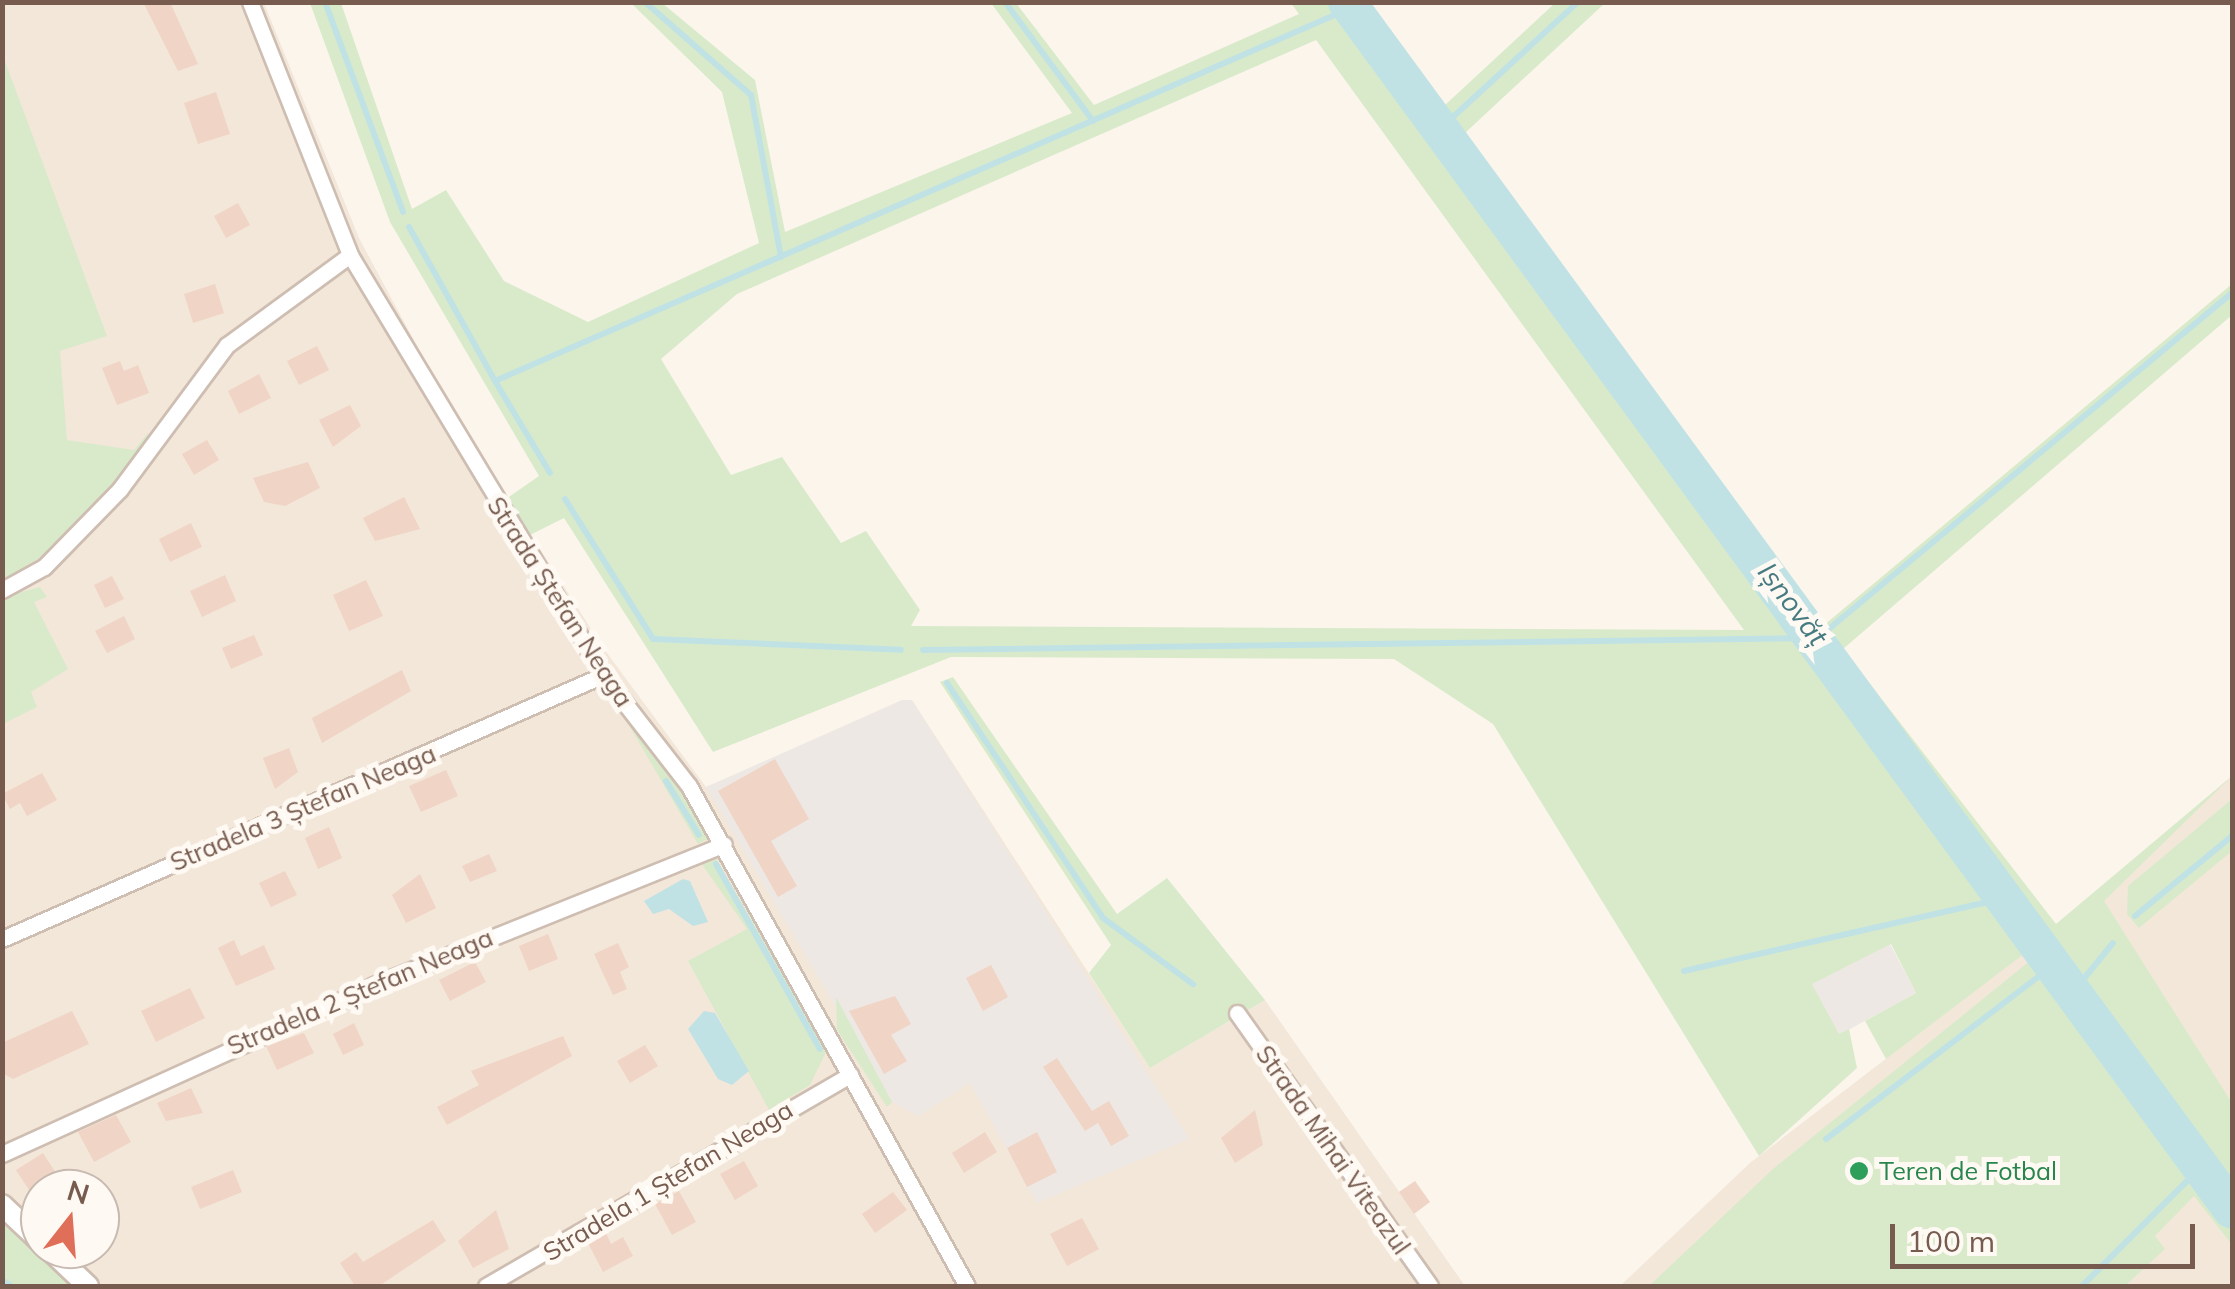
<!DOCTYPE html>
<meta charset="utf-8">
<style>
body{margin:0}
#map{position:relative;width:2235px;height:1289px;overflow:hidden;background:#fcf5ec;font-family:Mulish,sans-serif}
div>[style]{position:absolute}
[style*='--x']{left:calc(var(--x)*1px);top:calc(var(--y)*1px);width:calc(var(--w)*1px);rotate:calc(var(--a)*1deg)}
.residential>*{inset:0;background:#f3e7da}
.industrial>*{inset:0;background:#eee8e4}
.green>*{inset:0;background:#d9eaca}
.water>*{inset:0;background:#c0e2e5}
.stream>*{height:6px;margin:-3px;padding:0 3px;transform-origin:3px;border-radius:3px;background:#c0e2e5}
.river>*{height:38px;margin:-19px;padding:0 19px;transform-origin:19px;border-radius:19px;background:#c0e2e5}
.building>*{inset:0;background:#f0d4c5}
.roads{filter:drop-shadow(2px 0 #cebdb1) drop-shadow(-2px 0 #cebdb1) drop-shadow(0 2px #cebdb1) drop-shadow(0 -2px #cebdb1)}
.minor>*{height:15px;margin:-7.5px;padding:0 7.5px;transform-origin:7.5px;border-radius:7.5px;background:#fff}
.tertiary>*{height:20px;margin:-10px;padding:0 10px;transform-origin:10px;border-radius:10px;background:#fff}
.dots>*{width:28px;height:28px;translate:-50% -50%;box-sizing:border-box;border:5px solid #fef9f2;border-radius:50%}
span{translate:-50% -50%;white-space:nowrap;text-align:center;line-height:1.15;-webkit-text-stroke:10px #fef9f2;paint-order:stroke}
.street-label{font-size:25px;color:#775b4f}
.leisure-label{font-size:25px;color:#27864d}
.left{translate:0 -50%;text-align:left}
.water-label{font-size:28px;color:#467b82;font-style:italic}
.frame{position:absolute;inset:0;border:5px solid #775b4f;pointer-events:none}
.north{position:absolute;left:20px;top:1169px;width:100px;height:100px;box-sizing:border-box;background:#fef9f2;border:2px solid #c8bab1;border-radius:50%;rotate:17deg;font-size:28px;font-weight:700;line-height:40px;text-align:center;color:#775b4f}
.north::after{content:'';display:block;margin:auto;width:35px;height:45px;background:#df6f58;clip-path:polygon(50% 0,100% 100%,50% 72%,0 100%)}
.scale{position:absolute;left:1890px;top:1224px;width:305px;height:45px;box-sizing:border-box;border:5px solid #775b4f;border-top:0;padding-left:12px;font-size:30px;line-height:35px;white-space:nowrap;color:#775b4f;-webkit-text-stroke:8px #fef9f2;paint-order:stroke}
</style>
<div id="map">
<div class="residential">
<i style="clip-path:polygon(evenodd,3px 2px,264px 3px,359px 238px,455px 417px,604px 649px,706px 787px,912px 700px,1150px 1068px,1265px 1000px,1465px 1286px,3px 1286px,3px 2px,40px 1189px,100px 1189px,100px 1249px,40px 1249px,40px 1189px)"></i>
<i style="clip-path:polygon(2232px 776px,2232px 1286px,1620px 1286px,1750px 1163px,2033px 946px)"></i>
</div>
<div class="industrial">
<i style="clip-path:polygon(902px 700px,912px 700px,1189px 1139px,1037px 1203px,970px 1083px,918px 1116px,892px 1102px,706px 787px)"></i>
<i style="clip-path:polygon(1890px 944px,1916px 993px,1839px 1035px,1811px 984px)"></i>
</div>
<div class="green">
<i style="clip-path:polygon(evenodd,310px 3px,341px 3px,412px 209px,446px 190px,504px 281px,588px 322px,759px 243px,722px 92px,631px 3px,662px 3px,755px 80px,785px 232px,1072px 113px,991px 3px,1016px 3px,1094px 105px,1299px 14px,1291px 3px,1368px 3px,1445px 105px,1555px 3px,1605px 3px,1465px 133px,1823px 626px,2232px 284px,2232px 315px,1843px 649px,2056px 924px,2232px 776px,2104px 901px,2232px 1103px,2232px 1245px,2194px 1196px,2155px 1236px,2165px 1249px,2125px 1286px,1649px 1286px,1773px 1169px,2036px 956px,2033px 947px,1886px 1059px,1865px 1021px,1916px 993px,1891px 944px,1812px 984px,1839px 1034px,1849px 1029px,1857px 1068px,1759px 1156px,1493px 724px,1394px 659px,951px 657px,713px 752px,564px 518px,530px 535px,506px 499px,539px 476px,390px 222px,310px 3px,1316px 40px,1744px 630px,911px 626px,920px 610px,866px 531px,841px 543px,782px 457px,731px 475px,661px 359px,737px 294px,1316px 40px)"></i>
<i style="clip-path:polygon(2px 53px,107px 336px,60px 351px,67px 440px,134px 450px,148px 433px,147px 447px,55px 548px,2px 582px)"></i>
<i style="clip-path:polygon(40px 587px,47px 597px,34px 602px,68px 669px,31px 692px,37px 707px,3px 724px,3px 597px)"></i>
<i style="clip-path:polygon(953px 677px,1117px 914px,1167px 878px,1265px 1000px,1150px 1068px,1089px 973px,1111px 945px,940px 682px)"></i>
<i style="clip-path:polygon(619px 708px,680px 785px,708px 839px,698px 844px)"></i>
<i style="clip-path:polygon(2232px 799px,2232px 851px,2139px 928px,2127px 914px,2128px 886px)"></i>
<i style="clip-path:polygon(714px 855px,827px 1050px,810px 1085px,769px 1110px,688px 961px,747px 929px,699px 860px)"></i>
<i style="clip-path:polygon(836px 997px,892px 1102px,887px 1107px,837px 1030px)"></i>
<i style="clip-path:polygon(3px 1218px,74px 1286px,3px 1286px)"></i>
</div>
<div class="water">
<i style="clip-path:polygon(683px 879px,690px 881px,708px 922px,693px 926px,669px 909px,653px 914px,644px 901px)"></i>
<i style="clip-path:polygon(704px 1011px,715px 1013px,749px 1071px,732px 1085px,718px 1079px,688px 1029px)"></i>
</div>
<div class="stream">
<i style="--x:325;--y:2;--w:224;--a:69.6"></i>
<i style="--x:645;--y:2;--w:141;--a:41.3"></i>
<i style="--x:751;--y:95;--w:165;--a:79.5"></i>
<i style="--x:1005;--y:2;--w:148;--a:53.5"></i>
<i style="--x:1441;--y:128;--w:186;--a:-42.6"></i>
<i style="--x:409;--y:227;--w:176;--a:60.8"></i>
<i style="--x:495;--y:381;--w:934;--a:-23.55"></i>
<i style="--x:495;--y:381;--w:107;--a:59.1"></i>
<i style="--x:565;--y:499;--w:165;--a:57.8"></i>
<i style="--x:653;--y:639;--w:248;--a:2.5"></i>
<i style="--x:923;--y:650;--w:895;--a:-0.77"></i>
<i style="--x:1818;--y:638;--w:539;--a:-39.81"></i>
<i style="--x:947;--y:683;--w:282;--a:56.4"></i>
<i style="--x:1103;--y:918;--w:112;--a:36.3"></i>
<i style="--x:666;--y:781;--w:63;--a:58.6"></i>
<i style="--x:716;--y:864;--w:212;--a:60.7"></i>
<i style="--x:2135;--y:916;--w:126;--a:-39.5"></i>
<i style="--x:1684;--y:971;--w:334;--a:-12.8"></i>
<i style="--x:2073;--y:992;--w:63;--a:-50.8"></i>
<i style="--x:1826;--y:1139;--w:288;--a:-37.4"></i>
<i style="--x:2;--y:1280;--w:11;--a:34"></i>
<i style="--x:2082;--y:1286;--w:167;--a:-45"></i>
</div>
<div class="river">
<i style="--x:1347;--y:2;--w:1497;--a:53.77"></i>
</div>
<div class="building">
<i style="clip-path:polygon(143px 2px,170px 2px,198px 64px,178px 71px)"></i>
<i style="clip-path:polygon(216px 92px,230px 134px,198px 144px,184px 103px)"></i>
<i style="clip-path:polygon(238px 203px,250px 225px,226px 238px,214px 216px)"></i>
<i style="clip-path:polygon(215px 284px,224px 313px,193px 323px,184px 294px)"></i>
<i style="clip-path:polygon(317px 346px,329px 370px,299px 385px,287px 361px)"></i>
<i style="clip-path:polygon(120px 361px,124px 371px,138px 365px,149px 393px,117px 405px,102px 368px)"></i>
<i style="clip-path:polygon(259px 374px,271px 398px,239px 414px,228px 391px)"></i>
<i style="clip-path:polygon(350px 405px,361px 426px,333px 447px,319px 420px)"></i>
<i style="clip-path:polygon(207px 440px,219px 460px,194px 475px,182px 454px)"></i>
<i style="clip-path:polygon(308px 462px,320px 488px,285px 506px,264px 502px,253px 478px)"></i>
<i style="clip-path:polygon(404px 497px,420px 529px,375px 541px,363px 518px)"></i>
<i style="clip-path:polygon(191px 523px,202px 547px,170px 562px,159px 539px)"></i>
<i style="clip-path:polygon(225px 575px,236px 601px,202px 617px,190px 591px)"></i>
<i style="clip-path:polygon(112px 576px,124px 599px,105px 608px,94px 585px)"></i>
<i style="clip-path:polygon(366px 580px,383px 616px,349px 631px,333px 595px)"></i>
<i style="clip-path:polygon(124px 616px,135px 639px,107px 653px,95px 631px)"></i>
<i style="clip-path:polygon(254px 635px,263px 655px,231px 669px,222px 648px)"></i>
<i style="clip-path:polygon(402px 670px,411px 691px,322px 743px,312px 718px)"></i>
<i style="clip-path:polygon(289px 748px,298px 772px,275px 789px,263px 758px)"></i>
<i style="clip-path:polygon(775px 759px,809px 819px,771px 841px,797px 886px,778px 897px,718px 791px)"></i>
<i style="clip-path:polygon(446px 770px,458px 796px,421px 812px,409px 786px)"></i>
<i style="clip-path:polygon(42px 773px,57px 800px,27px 816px,20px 803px,10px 809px,2px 794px)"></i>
<i style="clip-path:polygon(329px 827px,342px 858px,318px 869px,305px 838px)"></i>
<i style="clip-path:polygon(489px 854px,497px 871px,470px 882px,462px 866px)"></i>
<i style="clip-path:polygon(285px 871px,297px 895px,271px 907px,259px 883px)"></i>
<i style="clip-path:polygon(420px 874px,436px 908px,406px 923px,392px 895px)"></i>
<i style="clip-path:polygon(548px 934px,558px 959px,529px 971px,519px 946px)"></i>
<i style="clip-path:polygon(234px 940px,241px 956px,264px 945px,275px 969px,236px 986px,218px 948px)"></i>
<i style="clip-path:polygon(618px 943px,629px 967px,620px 972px,627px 989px,613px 995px,594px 954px)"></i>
<i style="clip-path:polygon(475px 962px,486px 982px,450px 1001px,439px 980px)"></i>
<i style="clip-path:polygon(991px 965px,1008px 997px,983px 1011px,966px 978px)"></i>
<i style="clip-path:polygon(190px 988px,205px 1018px,156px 1042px,141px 1011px)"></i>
<i style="clip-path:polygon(895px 996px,911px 1024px,891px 1035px,907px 1061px,884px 1074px,849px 1011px)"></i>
<i style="clip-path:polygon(72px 1011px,89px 1044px,13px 1079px,2px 1073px,2px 1043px)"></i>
<i style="clip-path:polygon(354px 1023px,364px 1045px,343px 1055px,333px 1034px)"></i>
<i style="clip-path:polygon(304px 1033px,314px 1053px,277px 1070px,266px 1046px)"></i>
<i style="clip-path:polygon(563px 1036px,572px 1056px,447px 1125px,437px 1107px,479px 1085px,471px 1071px)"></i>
<i style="clip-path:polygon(645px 1045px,658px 1066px,630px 1083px,617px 1061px)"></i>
<i style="clip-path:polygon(1057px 1058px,1092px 1111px,1109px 1101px,1129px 1136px,1111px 1146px,1098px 1123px,1085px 1131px,1043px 1067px)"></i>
<i style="clip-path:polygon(191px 1088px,203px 1113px,166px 1121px,157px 1103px)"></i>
<i style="clip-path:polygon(1255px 1110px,1263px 1145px,1235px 1163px,1221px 1138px)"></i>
<i style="clip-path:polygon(116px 1115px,131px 1142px,94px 1162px,78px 1132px)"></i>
<i style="clip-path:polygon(985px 1132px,997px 1152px,964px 1173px,952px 1153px)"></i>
<i style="clip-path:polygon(1037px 1132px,1057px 1172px,1027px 1187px,1007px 1148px)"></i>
<i style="clip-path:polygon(43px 1153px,56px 1173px,29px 1190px,16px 1170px)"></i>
<i style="clip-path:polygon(744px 1161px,758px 1186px,735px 1200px,720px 1174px)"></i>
<i style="clip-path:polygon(233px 1170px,242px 1192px,200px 1209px,191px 1187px)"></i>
<i style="clip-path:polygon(1415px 1181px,1430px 1202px,1414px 1214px,1399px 1192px)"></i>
<i style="clip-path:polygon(679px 1191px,696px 1222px,672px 1235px,655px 1204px)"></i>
<i style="clip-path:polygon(893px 1192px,907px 1210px,875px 1233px,862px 1214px)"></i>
<i style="clip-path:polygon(496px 1210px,509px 1249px,473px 1268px,458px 1241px)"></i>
<i style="clip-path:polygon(1082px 1218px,1099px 1249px,1067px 1266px,1050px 1234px)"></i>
<i style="clip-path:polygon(433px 1220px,446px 1241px,379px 1286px,355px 1286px,340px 1263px,356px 1252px,363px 1262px)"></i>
<i style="clip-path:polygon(606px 1233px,611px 1244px,623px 1237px,633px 1256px,603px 1272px,588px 1243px)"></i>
</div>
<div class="roads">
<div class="minor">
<i style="--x:250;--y:2;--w:272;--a:68.4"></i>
<i style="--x:350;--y:255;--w:490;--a:58.9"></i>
<i style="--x:603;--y:675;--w:140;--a:52.2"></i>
<i style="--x:689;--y:786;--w:572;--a:60.93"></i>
<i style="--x:2;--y:590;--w:48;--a:-28.7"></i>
<i style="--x:44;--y:567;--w:109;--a:-45.7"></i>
<i style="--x:120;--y:489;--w:179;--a:-53.4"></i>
<i style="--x:227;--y:345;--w:152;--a:-36.2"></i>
<i style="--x:2;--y:939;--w:656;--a:-23.71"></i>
<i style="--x:1237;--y:1013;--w:334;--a:54.7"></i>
<i style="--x:2;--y:1154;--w:409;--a:-24.4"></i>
<i style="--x:374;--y:985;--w:377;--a:-21.9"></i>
<i style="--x:486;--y:1286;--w:421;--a:-30.1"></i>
</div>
<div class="tertiary">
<i style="--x:2;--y:1205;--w:52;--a:43.5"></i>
<i style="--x:49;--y:1249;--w:54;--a:43.5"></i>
</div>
</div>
<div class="dots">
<i style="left:1859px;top:1171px;background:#2e9e5b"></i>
</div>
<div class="street-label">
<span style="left:560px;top:602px;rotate:57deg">Strada Ștefan Neaga</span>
<span style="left:303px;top:808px;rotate:-23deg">Stradela 3 Ștefan Neaga</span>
<span style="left:360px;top:992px;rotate:-23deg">Stradela 2 Ștefan Neaga</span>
<span style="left:1333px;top:1150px;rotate:55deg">Strada Mihai Viteazul</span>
<span style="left:668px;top:1181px;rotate:-31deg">Stradela 1 Ștefan Neaga</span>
</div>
<div class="leisure-label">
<span class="left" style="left:1879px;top:1171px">Teren de Fotbal</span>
</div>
<div class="water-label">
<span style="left:1793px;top:604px;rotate:53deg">Ișnovăț</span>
</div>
<div class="frame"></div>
<div class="north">N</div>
<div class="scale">100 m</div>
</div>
